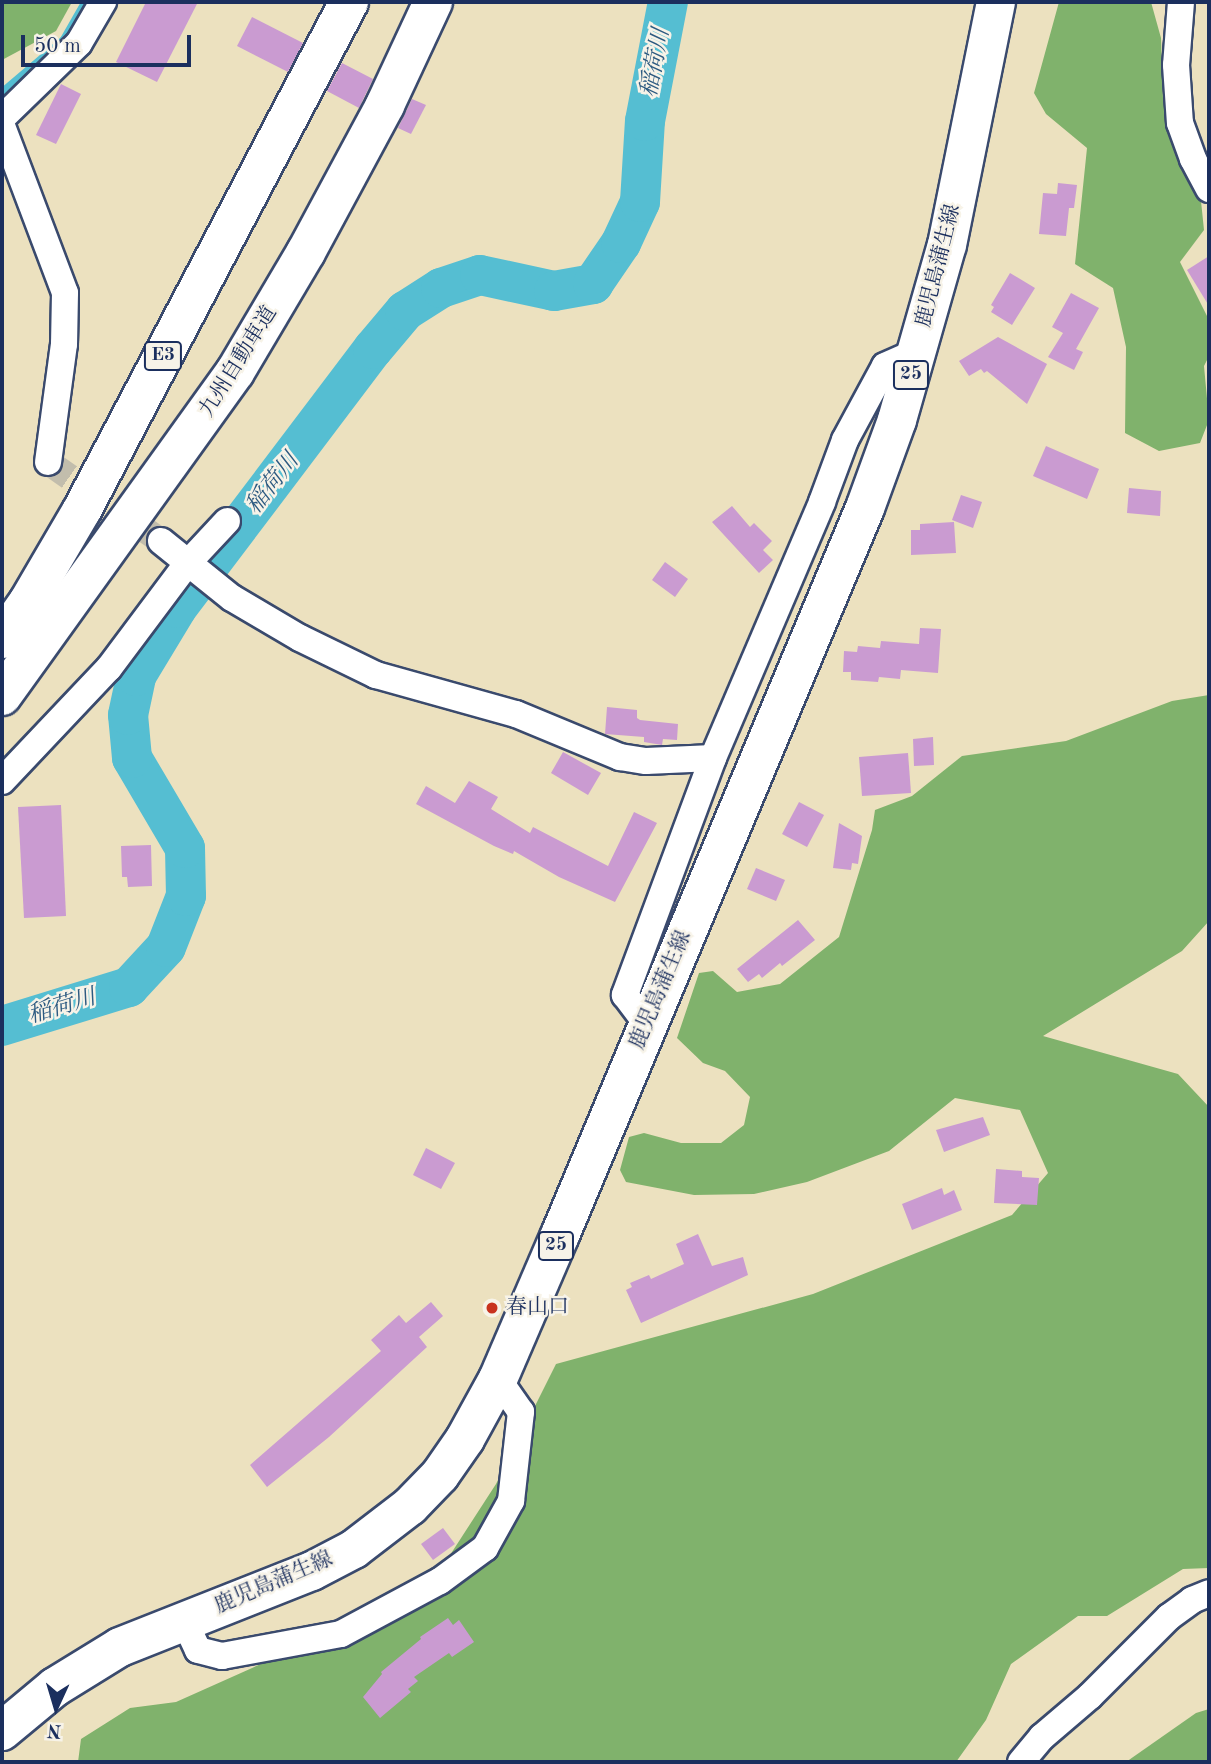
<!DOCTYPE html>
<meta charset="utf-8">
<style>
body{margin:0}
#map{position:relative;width:1211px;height:1764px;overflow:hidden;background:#ece1bf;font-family:"Old Standard TT","Noto Serif JP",serif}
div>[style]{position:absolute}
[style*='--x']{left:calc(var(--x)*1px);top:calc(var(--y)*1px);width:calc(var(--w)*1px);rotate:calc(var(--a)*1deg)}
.forest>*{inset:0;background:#80b26c}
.stream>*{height:7px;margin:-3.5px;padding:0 3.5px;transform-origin:3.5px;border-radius:3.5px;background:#55bed2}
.river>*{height:40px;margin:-20px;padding:0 20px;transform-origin:20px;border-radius:20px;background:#55bed2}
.building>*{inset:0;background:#ca9bd1}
.minor-tunnel>*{height:26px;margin-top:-13px;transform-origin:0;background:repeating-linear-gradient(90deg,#c2bdac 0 26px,transparent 0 39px)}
.roads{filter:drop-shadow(2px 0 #3a4a6d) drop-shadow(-2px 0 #3a4a6d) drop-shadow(0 2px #3a4a6d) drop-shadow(0 -2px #3a4a6d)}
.minor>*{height:26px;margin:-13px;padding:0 13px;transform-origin:13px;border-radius:13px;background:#fff}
.primary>*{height:38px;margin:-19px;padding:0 19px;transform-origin:19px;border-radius:19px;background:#fff}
.motorway>*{height:38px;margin:-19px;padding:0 19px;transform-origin:19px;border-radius:19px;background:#fff}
.dots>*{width:19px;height:19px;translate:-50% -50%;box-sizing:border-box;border:4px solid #f7f3e8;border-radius:50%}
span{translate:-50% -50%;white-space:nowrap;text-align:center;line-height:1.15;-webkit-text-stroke:5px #f7f3e8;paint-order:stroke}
.shield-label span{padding:2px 5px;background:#f7f3e8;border:2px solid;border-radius:5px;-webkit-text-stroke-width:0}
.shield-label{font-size:19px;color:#1b2f5e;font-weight:700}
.street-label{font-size:21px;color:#1b2f5e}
.poi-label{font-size:21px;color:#1b2f5e}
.left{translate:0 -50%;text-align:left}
.water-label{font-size:23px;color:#2c5a81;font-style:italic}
.frame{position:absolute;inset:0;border:4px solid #1b2f5e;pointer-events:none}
.north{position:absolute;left:21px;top:1673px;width:70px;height:70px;-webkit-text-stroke:5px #f7f3e8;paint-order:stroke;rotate:184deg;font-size:19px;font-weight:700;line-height:28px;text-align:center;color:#1b2f5e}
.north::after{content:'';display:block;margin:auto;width:24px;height:32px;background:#1b2f5e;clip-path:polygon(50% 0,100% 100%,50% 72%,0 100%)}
.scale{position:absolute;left:21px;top:35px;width:170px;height:32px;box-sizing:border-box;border:4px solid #1b2f5e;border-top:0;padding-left:9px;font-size:21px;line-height:24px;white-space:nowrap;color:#1b2f5e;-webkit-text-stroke:5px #f7f3e8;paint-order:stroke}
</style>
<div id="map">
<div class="forest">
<i style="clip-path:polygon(2px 2px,72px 2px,56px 31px,2px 60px)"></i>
<i style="clip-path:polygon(1059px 2px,1151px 2px,1161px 38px,1163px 98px,1174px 148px,1201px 201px,1204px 230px,1180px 262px,1209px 320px,1209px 356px,1204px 366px,1209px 420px,1200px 443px,1159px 451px,1125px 433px,1126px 347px,1113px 288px,1075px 264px,1087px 148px,1046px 114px,1034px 93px)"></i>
<i style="clip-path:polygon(1209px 695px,1209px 921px,1182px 951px,1043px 1036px,1178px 1074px,1209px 1107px,1209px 1568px,1183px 1569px,1107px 1616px,1078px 1616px,1011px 1664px,986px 1720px,956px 1762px,78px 1762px,81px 1739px,130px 1708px,176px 1702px,310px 1642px,441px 1569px,496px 1484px,556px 1364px,813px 1294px,1012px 1215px,1048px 1173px,1020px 1110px,955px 1098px,889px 1151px,807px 1182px,754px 1194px,694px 1195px,626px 1182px,620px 1170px,629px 1137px,644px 1133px,681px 1143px,721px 1143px,744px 1125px,750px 1097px,725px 1071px,703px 1063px,677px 1038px,699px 973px,713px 971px,737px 992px,780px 984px,839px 937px,872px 830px,875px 810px,912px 796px,962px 756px,1066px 741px,1172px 701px)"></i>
<i style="clip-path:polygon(1209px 1709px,1209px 1762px,1126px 1762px,1196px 1713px)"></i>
</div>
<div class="stream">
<i style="--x:2;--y:91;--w:80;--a:-40.4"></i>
<i style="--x:63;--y:39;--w:43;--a:-60.4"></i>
</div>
<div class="river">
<i style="--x:2;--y:1026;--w:133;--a:-17.1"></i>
<i style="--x:129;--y:987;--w:54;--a:-47.2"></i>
<i style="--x:166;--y:947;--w:55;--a:-68.6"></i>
<i style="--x:186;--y:896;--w:48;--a:-91.2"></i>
<i style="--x:185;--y:848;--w:104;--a:-120.5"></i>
<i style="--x:132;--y:758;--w:43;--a:-95.3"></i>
<i style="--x:128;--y:715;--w:40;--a:-78"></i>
<i style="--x:136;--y:676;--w:79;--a:-58.9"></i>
<i style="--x:177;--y:608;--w:325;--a:-52.9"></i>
<i style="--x:373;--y:349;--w:50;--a:-49.9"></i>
<i style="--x:405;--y:311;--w:43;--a:-32.6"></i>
<i style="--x:441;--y:288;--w:41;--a:-18.4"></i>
<i style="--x:480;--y:275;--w:76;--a:12.2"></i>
<i style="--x:554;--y:291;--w:40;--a:-10"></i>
<i style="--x:593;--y:284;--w:50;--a:-55.7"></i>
<i style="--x:621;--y:243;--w:45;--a:-65.1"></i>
<i style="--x:640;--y:202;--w:81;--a:-86.5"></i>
<i style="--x:645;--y:121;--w:121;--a:-79.1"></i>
</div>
<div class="building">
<i style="clip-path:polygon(146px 2px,198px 2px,157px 82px,116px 62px)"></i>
<i style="clip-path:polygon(252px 17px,303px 43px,288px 72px,237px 46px)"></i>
<i style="clip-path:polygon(342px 63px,373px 79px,359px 108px,327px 91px)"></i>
<i style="clip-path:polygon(61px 84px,81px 94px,56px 144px,36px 135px)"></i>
<i style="clip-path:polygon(412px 99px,426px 105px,411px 134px,398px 128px)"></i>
<i style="clip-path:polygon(1058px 183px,1077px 185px,1074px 208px,1069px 208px,1066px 236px,1039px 234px,1043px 193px,1057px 194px)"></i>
<i style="clip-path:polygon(1209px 256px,1209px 306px,1187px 270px)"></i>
<i style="clip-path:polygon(1010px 273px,1035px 288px,1012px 325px,991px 312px,994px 307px,991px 305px)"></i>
<i style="clip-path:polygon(1071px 293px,1099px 308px,1076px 349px,1083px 352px,1074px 370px,1048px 357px,1063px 333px,1052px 327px)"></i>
<i style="clip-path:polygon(998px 337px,1047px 364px,1027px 404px,987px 371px,984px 373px,981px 369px,969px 376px,959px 361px)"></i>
<i style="clip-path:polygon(1046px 446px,1099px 469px,1087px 499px,1033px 476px)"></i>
<i style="clip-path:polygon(1129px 488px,1161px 491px,1160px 516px,1127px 513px)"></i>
<i style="clip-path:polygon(961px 495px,982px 502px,973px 528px,952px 520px)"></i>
<i style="clip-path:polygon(732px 506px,750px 527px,754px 523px,772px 541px,763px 550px,773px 560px,759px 573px,712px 522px)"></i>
<i style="clip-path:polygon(954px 522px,956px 553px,911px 555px,911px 530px,920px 530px,920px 524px)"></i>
<i style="clip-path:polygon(665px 562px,688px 579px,675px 597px,652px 580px)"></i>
<i style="clip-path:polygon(920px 628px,941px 629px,938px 673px,901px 670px,900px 679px,879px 677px,878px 682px,851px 680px,851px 672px,843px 672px,844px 651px,857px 652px,858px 646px,880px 648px,881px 641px,919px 644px)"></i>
<i style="clip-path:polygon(607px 707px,637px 710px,637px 718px,640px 720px,678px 724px,677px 740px,663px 739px,662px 745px,644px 742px,644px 737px,605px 734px)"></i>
<i style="clip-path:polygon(933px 737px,934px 765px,914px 766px,913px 739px)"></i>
<i style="clip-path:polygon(563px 752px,601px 773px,588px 795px,551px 773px)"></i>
<i style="clip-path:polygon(908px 753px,911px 793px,862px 796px,859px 757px)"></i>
<i style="clip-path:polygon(469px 781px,498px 797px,491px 809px,530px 833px,533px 827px,608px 866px,634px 812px,657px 823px,615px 902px,559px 877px,514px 851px,513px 854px,494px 846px,416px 804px,426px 786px,455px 803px)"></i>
<i style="clip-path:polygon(799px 802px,824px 815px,807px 847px,782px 834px)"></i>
<i style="clip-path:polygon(61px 805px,66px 916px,24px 918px,18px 807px)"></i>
<i style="clip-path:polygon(839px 823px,862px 836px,858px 864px,852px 863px,851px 870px,833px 868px)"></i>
<i style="clip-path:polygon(151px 845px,152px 886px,128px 887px,127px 877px,122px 877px,121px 846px)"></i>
<i style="clip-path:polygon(756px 868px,785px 880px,776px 901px,747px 889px)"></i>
<i style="clip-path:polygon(798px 920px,815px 940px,782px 966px,780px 963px,762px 978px,759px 974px,748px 982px,737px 969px)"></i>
<i style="clip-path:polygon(983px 1117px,990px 1135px,944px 1152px,936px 1130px)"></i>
<i style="clip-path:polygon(426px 1148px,455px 1163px,441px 1189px,413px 1175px)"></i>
<i style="clip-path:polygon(996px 1169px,1022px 1171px,1022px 1177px,1039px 1178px,1037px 1205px,994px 1203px)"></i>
<i style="clip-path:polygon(942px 1188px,944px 1195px,954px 1190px,962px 1210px,912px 1230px,902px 1204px)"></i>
<i style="clip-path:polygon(698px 1234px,712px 1266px,743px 1257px,748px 1275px,641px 1323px,626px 1290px,632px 1287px,630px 1283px,649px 1275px,651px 1279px,684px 1264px,676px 1244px)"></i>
<i style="clip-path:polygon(431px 1302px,443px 1316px,419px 1337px,427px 1347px,329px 1437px,267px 1487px,250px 1465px,381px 1351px,371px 1340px,399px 1315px,406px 1323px)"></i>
<i style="clip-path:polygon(443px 1528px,455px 1544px,433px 1560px,421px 1544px)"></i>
<i style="clip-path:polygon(448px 1618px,453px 1625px,459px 1620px,474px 1642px,452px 1657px,449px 1653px,414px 1677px,418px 1681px,408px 1689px,411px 1692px,380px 1718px,363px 1697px,382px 1674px,381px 1672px,421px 1639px,420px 1637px)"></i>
</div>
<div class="minor-tunnel">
<i style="--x:48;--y:462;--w:138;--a:35"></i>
</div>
<div class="roads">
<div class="minor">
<i style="--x:1181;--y:2;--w:63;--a:94.5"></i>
<i style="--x:1176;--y:65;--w:58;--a:86.1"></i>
<i style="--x:1180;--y:123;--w:38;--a:70"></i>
<i style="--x:1193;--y:159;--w:34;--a:62"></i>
<i style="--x:2;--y:118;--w:107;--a:-44.2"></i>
<i style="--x:79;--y:43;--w:48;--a:-59.7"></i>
<i style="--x:2;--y:126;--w:178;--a:69.3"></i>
<i style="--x:65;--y:293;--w:51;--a:91.1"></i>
<i style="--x:64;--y:344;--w:119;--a:97.7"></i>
<i style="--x:161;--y:541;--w:91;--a:38.8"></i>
<i style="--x:232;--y:598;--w:79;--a:30.5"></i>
<i style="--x:300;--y:638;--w:85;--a:26"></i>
<i style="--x:376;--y:675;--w:145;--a:15.6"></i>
<i style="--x:516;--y:714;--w:113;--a:22.5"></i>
<i style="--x:620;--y:757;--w:26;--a:9"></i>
<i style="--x:646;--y:761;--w:67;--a:-2.6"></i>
<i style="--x:713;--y:758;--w:253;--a:110.4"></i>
<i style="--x:625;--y:995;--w:36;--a:53"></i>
<i style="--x:713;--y:758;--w:278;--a:-66.9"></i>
<i style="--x:822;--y:502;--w:66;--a:-69.6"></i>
<i style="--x:845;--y:440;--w:84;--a:-61.6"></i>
<i style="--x:885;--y:366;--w:36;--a:-24"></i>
<i style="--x:2;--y:781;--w:156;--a:-46.6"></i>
<i style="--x:109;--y:668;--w:129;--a:-53.2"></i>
<i style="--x:186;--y:565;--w:60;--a:-47"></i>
<i style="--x:184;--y:1620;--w:33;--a:65"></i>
<i style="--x:198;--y:1650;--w:25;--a:14"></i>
<i style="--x:222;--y:1656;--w:121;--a:-10.5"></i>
<i style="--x:341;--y:1634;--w:112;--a:-28.2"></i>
<i style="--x:440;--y:1581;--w:56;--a:-36.3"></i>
<i style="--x:485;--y:1548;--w:54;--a:-61"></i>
<i style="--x:511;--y:1501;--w:90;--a:-83.6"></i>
<i style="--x:521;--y:1412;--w:40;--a:-124.9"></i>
<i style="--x:1021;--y:1762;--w:33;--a:-50"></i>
<i style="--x:1042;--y:1737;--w:63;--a:-40.5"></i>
<i style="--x:1090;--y:1696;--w:112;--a:-45"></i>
<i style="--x:1169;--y:1617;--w:29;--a:-36"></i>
<i style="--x:1192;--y:1600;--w:18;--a:-22"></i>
</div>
<div class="primary">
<i style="--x:2;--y:1731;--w:69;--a:-39.7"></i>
<i style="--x:55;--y:1687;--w:76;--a:-31.6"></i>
<i style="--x:120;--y:1647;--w:206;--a:-21.6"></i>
<i style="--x:312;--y:1571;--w:47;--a:-27.6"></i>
<i style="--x:354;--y:1549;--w:71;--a:-37.5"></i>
<i style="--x:410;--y:1506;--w:43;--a:-45.9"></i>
<i style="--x:440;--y:1475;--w:44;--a:-55.2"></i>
<i style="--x:465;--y:1439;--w:68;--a:-61.2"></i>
<i style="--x:498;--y:1379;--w:157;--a:-66.7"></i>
<i style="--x:560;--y:1235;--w:788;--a:-67.24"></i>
<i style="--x:865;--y:508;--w:94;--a:-70"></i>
<i style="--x:897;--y:420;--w:182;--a:-74.1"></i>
<i style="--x:947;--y:245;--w:248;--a:-78.6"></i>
</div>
<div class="motorway">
<i style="--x:2;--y:639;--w:45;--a:-54.9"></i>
<i style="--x:28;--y:602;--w:107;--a:-59.6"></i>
<i style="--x:82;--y:510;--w:574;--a:-62.27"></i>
<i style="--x:2;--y:696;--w:399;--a:-54.3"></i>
<i style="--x:235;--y:372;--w:139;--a:-59.4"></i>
<i style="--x:306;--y:252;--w:167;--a:-61.7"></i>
<i style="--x:385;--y:105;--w:114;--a:-65"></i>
</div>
</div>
<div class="dots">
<i style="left:492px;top:1308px;background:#c8321e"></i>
</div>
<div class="shield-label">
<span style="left:163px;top:356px">E3</span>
<span style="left:911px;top:375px">25</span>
<span style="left:556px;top:1246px">25</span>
</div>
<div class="street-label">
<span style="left:939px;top:266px;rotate:-76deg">鹿児島蒲生線</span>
<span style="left:239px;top:362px;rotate:-58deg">九州自動車道</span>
<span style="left:661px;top:990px;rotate:-67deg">鹿児島蒲生線</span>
<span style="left:274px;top:1583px;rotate:-23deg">鹿児島蒲生線</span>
</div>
<div class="poi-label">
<span class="left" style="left:506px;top:1308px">春山口</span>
</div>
<div class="water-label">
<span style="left:656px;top:63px;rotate:-79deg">稲荷川</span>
<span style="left:273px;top:484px;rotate:-52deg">稲荷川</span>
<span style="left:62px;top:1007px;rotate:-17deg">稲荷川</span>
</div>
<div class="frame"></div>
<div class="north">N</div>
<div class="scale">50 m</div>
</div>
